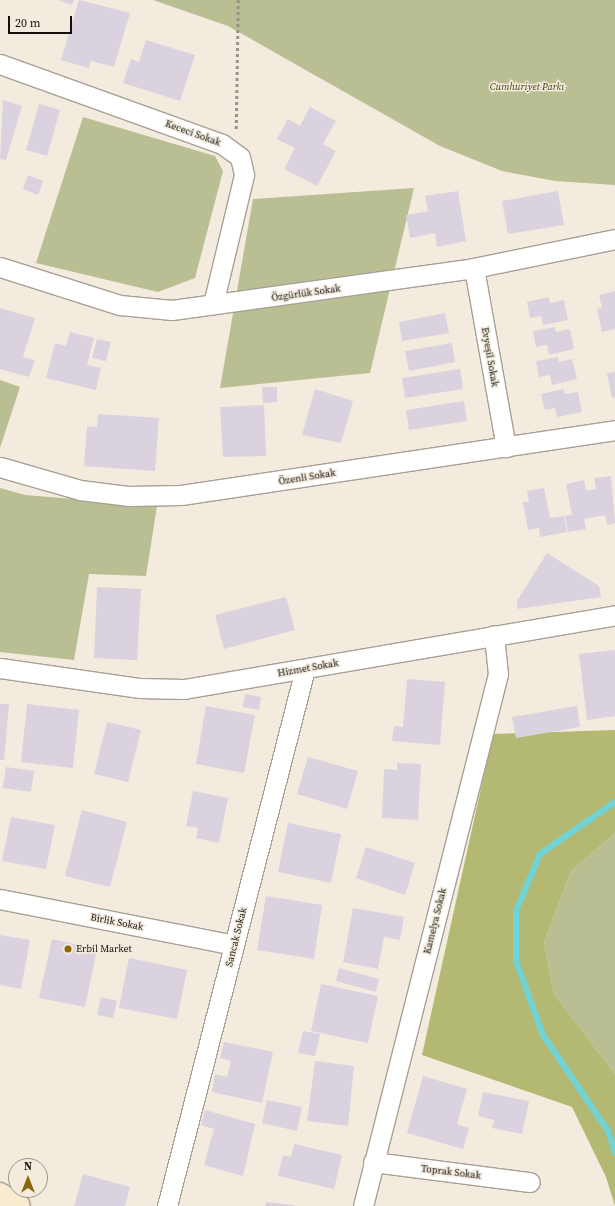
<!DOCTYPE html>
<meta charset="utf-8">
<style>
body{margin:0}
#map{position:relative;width:615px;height:1206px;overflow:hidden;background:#f3ebde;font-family:"Source Serif 4",serif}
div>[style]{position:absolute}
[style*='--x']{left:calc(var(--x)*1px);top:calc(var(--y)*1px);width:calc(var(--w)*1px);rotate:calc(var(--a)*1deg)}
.green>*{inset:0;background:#babe93}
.forest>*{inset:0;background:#b3b872}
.stream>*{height:6px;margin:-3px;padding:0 3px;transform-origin:3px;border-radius:3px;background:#70d3d5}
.building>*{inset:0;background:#dbd2df}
.path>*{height:2.5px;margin-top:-1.25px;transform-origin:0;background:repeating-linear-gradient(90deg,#989289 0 3px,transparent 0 6px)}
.roads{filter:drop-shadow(1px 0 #a8a095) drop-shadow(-1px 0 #a8a095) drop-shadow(0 1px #a8a095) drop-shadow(0 -1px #a8a095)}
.street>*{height:19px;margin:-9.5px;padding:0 9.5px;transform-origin:9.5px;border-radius:9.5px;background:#fff}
.secondary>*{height:22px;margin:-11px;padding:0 11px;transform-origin:11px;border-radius:11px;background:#faecd0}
.dots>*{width:11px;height:11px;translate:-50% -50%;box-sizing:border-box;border:2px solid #f3ebde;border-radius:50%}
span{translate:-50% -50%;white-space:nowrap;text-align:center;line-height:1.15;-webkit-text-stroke:3px #f3ebde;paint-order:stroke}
.park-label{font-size:10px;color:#3c3f06;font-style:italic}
.street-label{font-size:10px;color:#14110d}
.poi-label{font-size:10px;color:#14110d}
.left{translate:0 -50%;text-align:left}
.north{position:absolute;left:8px;top:1158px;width:40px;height:40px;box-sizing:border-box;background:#f3ebde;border:1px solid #9a948a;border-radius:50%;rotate:0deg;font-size:11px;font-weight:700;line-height:16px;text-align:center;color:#14110d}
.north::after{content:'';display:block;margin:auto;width:14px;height:18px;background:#8c6708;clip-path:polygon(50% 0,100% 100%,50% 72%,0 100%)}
.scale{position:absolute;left:8px;top:16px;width:64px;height:18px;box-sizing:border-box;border:2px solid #14110d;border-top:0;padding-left:5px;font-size:12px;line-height:14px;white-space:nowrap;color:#14110d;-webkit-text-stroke:3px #f3ebde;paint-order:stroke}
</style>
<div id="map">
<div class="green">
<i style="clip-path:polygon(153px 0,615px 0,615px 185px,555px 181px,502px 171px,440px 146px,228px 26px)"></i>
<i style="clip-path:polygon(83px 117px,215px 156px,223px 171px,195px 278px,158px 292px,36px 263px)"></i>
<i style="clip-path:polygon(414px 188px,370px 373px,220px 388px,253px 199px)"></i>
<i style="clip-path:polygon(0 380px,20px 387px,0 448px)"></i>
<i style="clip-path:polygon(0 488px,25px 495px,157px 506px,146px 576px,89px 574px,74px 660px,0 652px)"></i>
<i style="clip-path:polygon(615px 833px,615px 1074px,554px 994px,544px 942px,571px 871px)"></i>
</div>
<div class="forest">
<i style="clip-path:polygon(615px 730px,615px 833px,571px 871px,544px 942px,554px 994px,615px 1074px,615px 1206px,606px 1177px,572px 1107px,422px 1055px,493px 734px)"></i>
</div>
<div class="stream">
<i style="--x:615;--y:802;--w:91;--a:145.3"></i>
<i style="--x:540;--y:854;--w:62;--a:112.8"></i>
<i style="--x:516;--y:911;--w:50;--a:90"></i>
<i style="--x:516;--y:961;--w:79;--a:70"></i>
<i style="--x:543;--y:1035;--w:116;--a:55.9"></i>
<i style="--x:608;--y:1131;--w:23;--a:72"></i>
</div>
<div class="building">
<i style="clip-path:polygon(58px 0,74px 0,72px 5px)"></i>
<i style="clip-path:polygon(79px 0,130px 13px,114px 67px,91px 61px,89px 68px,61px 60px)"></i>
<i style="clip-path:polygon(146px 40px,195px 55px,180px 101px,123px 83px,131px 59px,139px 62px)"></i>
<i style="clip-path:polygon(3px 100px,22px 106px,6px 160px,0 159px)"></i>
<i style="clip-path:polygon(39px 104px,60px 110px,47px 156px,26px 150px)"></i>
<i style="clip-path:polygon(310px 107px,336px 121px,323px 144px,336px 151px,317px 186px,284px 169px,295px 148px,277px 139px,288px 119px,300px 126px)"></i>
<i style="clip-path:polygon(28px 175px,43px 181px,38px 195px,23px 189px)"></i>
<i style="clip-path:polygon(458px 191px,466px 241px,437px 247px,435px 233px,410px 238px,406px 215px,428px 211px,425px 196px)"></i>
<i style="clip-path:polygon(558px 191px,564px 225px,508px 234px,502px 201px)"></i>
<i style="clip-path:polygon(615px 291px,615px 329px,602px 332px,597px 309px,602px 308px,599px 295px)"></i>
<i style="clip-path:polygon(549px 297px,550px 303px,564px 300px,568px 320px,543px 325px,541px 316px,530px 318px,527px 302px)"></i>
<i style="clip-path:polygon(0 308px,35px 318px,23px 357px,35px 360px,29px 377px,0 369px)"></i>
<i style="clip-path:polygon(445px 313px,449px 333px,402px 341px,399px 322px)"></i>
<i style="clip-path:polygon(555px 327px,556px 332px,570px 329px,574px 349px,549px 355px,547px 345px,536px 347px,533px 331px)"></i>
<i style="clip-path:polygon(70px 332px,94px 338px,87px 365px,101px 368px,96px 390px,46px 378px,55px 343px,66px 346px)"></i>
<i style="clip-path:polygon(97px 339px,111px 342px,106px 361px,92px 358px)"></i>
<i style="clip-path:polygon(452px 343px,455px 362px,409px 371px,405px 351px)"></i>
<i style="clip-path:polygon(558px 357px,559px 362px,572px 359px,577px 379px,552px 385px,550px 375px,539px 377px,536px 361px)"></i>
<i style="clip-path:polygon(460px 369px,463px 389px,405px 398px,402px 378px)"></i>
<i style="clip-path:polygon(615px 372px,615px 397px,612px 398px,607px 373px)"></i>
<i style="clip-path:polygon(262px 387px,277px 387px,277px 402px,263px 403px)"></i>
<i style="clip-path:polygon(315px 389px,353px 401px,341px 443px,302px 435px)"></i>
<i style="clip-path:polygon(563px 389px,565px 394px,578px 392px,582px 412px,557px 417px,555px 408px,545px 410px,541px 394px)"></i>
<i style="clip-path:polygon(464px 401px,467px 421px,409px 430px,406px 410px)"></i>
<i style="clip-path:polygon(264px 405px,266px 456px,223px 457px,220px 407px)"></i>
<i style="clip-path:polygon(98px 414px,159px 418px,155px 471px,84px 466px,87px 426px,97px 427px)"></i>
<i style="clip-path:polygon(611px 476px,615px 523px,607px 525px,605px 515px,584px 519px,586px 529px,568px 532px,565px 516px,572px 515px,566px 484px,584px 480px,586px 491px,590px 490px,596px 489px,594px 478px)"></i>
<i style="clip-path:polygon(544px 488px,550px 518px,564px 516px,567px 532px,540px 537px,539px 528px,528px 530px,523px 502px,529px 502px,527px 491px)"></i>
<i style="clip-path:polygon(547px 553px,599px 586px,601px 597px,518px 609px,517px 601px)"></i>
<i style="clip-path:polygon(97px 587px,141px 589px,137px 660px,94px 658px)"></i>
<i style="clip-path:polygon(286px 597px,295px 630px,224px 649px,215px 615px)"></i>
<i style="clip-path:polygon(615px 650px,615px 716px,587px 720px,579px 654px)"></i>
<i style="clip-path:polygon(407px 679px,445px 682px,440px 745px,392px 741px,394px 726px,403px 727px)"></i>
<i style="clip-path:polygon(245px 694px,261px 697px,259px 710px,243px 707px)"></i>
<i style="clip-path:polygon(0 704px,9px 704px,4px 760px,0 760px)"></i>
<i style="clip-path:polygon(27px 704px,79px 710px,73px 768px,21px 762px)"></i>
<i style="clip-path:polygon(206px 706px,255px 715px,244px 773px,196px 764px)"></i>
<i style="clip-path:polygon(577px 706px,580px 727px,516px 738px,512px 717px)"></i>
<i style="clip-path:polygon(107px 722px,141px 730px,128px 782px,94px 774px)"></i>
<i style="clip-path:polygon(308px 757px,358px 771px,347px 809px,297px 794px)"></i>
<i style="clip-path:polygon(397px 763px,421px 764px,418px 820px,382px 818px,384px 769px,397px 770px)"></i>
<i style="clip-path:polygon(6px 767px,34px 771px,31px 792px,3px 788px)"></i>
<i style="clip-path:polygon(193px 791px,228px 798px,219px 843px,196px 838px,198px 828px,186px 826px)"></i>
<i style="clip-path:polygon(82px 810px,127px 822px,110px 887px,65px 876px)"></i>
<i style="clip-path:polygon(11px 817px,55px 825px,46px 869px,2px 861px)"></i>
<i style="clip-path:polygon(288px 823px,341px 834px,331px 883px,278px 872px)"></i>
<i style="clip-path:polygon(366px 847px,415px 863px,405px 895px,356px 878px)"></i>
<i style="clip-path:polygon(266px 896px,322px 905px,314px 959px,257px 950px)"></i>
<i style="clip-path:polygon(353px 908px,404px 917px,400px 940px,384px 937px,378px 969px,343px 962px)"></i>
<i style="clip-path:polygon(0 935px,30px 940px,21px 989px,0 985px)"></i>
<i style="clip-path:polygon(52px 939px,97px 949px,85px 1007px,39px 998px)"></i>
<i style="clip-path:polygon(129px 958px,187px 970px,177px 1019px,119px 1008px)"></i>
<i style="clip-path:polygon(339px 968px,379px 979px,376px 992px,336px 981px)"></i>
<i style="clip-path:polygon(321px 984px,378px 996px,368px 1043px,311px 1031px)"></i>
<i style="clip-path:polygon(101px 997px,117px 1001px,113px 1018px,97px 1015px)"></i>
<i style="clip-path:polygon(303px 1031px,320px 1034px,315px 1056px,298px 1053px)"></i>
<i style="clip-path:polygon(224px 1042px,273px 1052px,262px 1103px,212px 1092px,215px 1074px,227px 1077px,231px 1061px,220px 1058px)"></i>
<i style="clip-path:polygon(315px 1061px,354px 1066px,348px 1126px,307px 1121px)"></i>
<i style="clip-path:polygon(423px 1076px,467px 1089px,457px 1124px,469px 1128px,463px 1149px,407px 1133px)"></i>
<i style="clip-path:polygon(483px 1092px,529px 1101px,522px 1134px,492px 1128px,494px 1120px,478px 1116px)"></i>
<i style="clip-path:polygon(267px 1100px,302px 1107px,297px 1131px,262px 1123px)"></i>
<i style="clip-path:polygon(205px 1110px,255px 1124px,243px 1176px,204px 1165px,214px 1129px,201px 1125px)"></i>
<i style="clip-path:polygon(294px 1144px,342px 1155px,334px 1189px,278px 1176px,283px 1155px,291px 1157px)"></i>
<i style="clip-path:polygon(83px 1174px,130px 1187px,125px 1206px,74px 1206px)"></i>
<i style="clip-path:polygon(266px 1202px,294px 1205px,294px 1206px,265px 1206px)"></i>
</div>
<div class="path">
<i style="--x:236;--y:129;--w:129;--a:-89.1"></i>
</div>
<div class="roads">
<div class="street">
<i style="--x:0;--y:64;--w:236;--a:19.8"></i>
<i style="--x:222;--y:144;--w:22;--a:36"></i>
<i style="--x:240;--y:157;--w:18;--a:77"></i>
<i style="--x:244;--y:175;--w:133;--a:103.5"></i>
<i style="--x:0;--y:267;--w:126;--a:17.6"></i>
<i style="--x:120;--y:305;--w:52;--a:5.5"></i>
<i style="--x:172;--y:310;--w:305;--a:-7.9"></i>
<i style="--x:474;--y:268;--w:144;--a:-11.6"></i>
<i style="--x:474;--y:268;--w:182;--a:79.9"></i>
<i style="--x:0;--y:467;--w:83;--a:16"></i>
<i style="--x:80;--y:490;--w:48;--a:7.1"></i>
<i style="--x:128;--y:496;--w:53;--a:-1.1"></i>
<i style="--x:181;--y:495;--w:439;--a:-8.5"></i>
<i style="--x:0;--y:668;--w:140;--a:8.2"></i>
<i style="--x:139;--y:688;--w:45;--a:1.3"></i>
<i style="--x:184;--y:689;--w:437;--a:-9.7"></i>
<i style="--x:0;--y:899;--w:238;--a:11.1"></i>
<i style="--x:373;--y:1162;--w:158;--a:7.3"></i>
<i style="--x:167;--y:1206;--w:554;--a:-75.59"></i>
<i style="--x:363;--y:1206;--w:549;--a:-75.76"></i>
<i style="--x:498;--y:674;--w:39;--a:-96"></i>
</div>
<div class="secondary">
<i style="--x:0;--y:1194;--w:22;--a:32"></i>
</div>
</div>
<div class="dots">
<i style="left:68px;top:949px;background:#8c6708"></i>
</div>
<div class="park-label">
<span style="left:527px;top:87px">Cumhuriyet Parkı</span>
</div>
<div class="street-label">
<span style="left:193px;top:133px;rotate:20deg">Kececi Sokak</span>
<span style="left:306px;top:293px;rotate:-8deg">Özgürlük Sokak</span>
<span style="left:490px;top:357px;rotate:80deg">Evyeşil Sokak</span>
<span style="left:307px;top:477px;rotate:-9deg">Özenli Sokak</span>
<span style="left:308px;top:668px;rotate:-10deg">Hizmet Sokak</span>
<span style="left:435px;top:921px;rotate:-76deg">Kamelya Sokak</span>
<span style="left:117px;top:922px;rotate:11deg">Birlik Sokak</span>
<span style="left:236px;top:937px;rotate:-76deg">Sancak Sokak</span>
<span style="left:451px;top:1172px;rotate:7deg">Toprak Sokak</span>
</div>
<div class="poi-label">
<span class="left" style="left:76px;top:949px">Erbil Market</span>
</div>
<div class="north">N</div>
<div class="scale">20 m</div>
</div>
